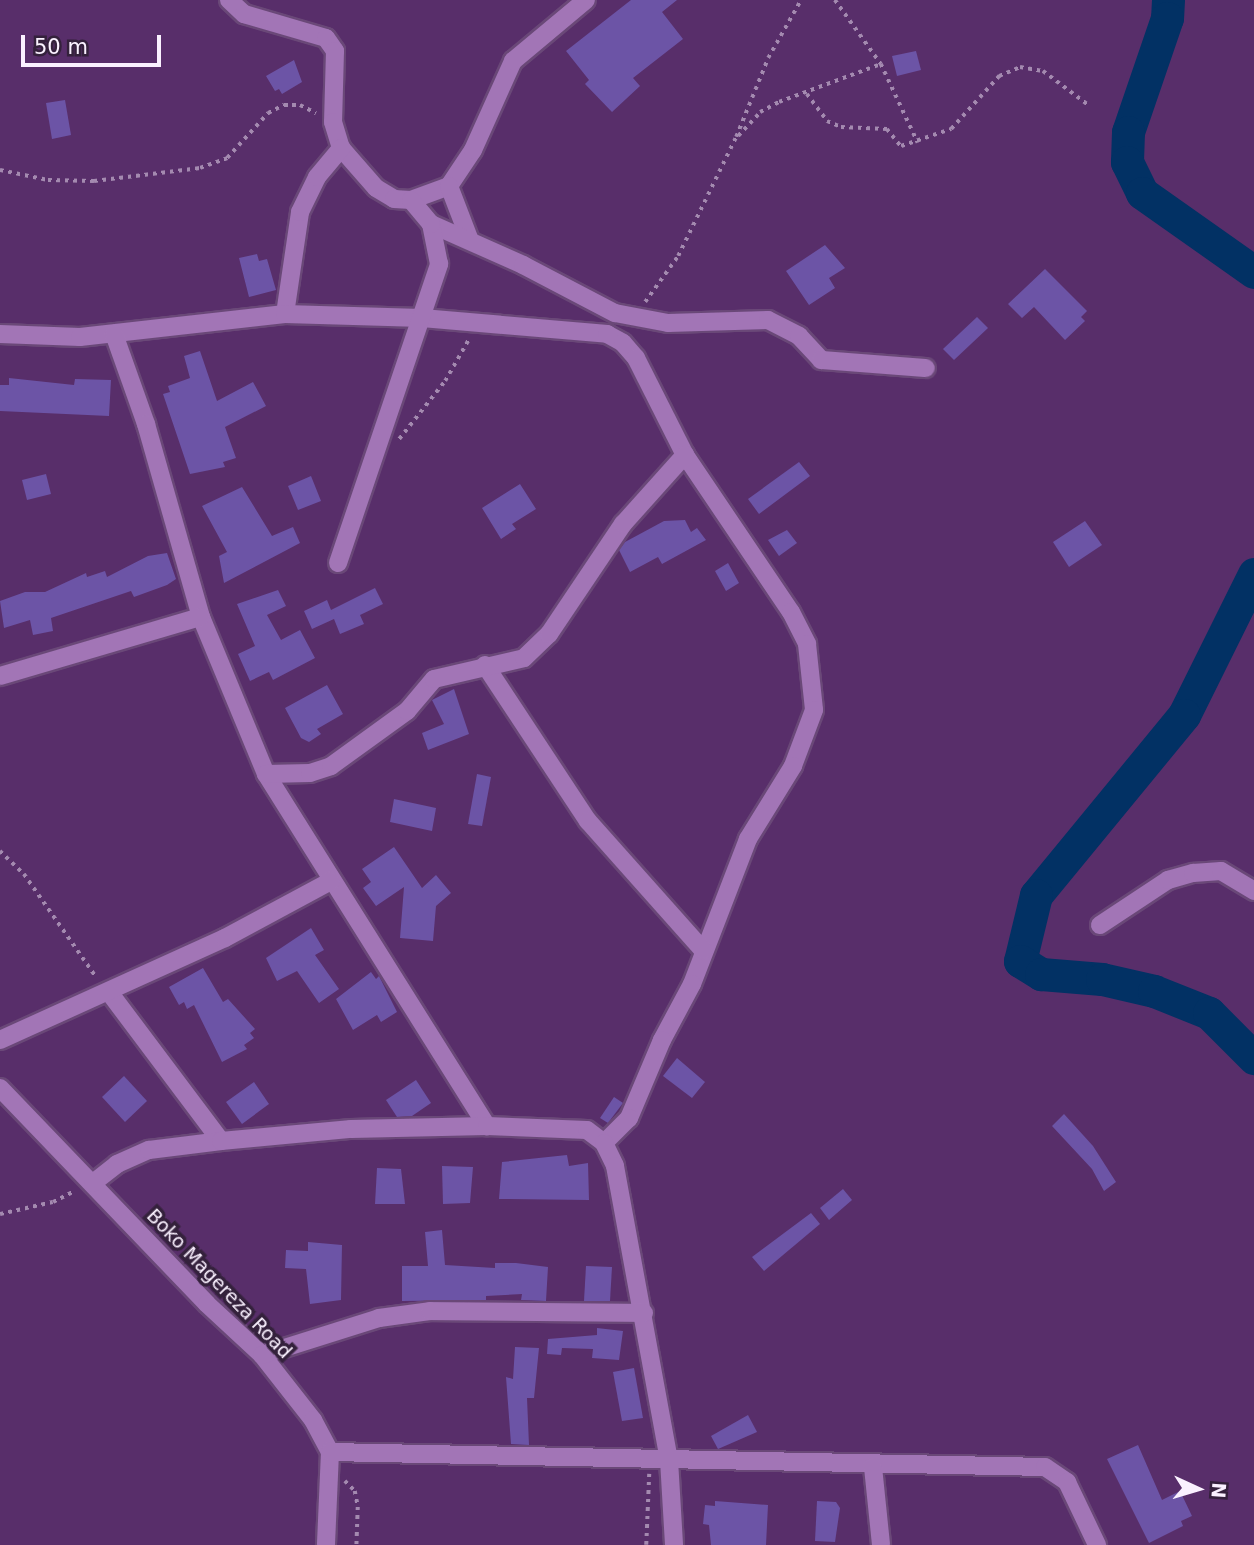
<!DOCTYPE html>
<style>
body{margin:0}
#map{position:relative;width:1254px;height:1545px;overflow:hidden;background:#582e6a;font-family:"DejaVu Sans",sans-serif}
div>[style]{position:absolute}
[style*='--x']{left:calc(var(--x)*1px);top:calc(var(--y)*1px);width:calc(var(--w)*1px);rotate:calc(var(--a)*1deg)}
.river>*{height:33px;margin:-16.5px;padding:0 16.5px;transform-origin:16.5px;border-radius:16.5px;background:#023164}
.building>*{inset:0;background:#6c54a6}
.path>*{height:3.5px;margin-top:-1.75px;transform-origin:0;background:repeating-linear-gradient(90deg,#a48ab0 0 3.5px,transparent 0 8.5px)}
.roads{filter:drop-shadow(2px 0 #6a4878) drop-shadow(-2px 0 #6a4878) drop-shadow(0 2px #6a4878) drop-shadow(0 -2px #6a4878)}
.street>*{height:18px;margin:-9px;padding:0 9px;transform-origin:9px;border-radius:9px;background:#a275b6}
span{translate:-50% -50%;white-space:nowrap;text-align:center;line-height:1.15;-webkit-text-stroke:7px #34213c;paint-order:stroke}
.street-label{font-size:19px;color:#faf1ff}
.north{position:absolute;left:1163px;top:1454px;width:70px;height:70px;-webkit-text-stroke:5px #34213c;paint-order:stroke;rotate:94deg;font-size:19px;font-weight:700;line-height:28px;text-align:center;color:#faf1ff}
.north::after{content:'';display:block;margin:auto;width:24px;height:32px;background:#faf1ff;clip-path:polygon(50% 0,100% 100%,50% 72%,0 100%)}
.scale{position:absolute;left:21px;top:35px;width:140px;height:32px;box-sizing:border-box;border:4px solid #faf1ff;border-top:0;padding-left:9px;font-size:21px;line-height:24px;white-space:nowrap;color:#faf1ff;-webkit-text-stroke:5px #34213c;paint-order:stroke}
</style>
<div id="map">
<div class="river">
<i style="--x:1168;--y:0;--w:18;--a:93"></i>
<i style="--x:1167;--y:18;--w:120;--a:108.9"></i>
<i style="--x:1128;--y:132;--w:30;--a:92"></i>
<i style="--x:1127;--y:162;--w:34;--a:64"></i>
<i style="--x:1142;--y:193;--w:137;--a:35.2"></i>
<i style="--x:1254;--y:574;--w:157;--a:116.4"></i>
<i style="--x:1184;--y:715;--w:233;--a:129.4"></i>
<i style="--x:1036;--y:895;--w:68;--a:103.6"></i>
<i style="--x:1020;--y:961;--w:25;--a:32"></i>
<i style="--x:1041;--y:974;--w:61;--a:4.7"></i>
<i style="--x:1102;--y:979;--w:53;--a:13"></i>
<i style="--x:1154;--y:991;--w:59;--a:21.8"></i>
<i style="--x:1209;--y:1013;--w:64;--a:45"></i>
</div>
<div class="building">
<i style="clip-path:polygon(631px 0,677px 0,662px 12px,683px 39px,633px 78px,640px 86px,612px 112px,585px 84px,589px 80px,566px 51px)"></i>
<i style="clip-path:polygon(916px 51px,921px 70px,897px 76px,892px 56px)"></i>
<i style="clip-path:polygon(294px 60px,302px 82px,282px 94px,279px 89px,275px 91px,266px 76px)"></i>
<i style="clip-path:polygon(65px 100px,71px 135px,52px 139px,46px 103px)"></i>
<i style="clip-path:polygon(825px 245px,845px 268px,829px 278px,835px 288px,809px 305px,786px 271px)"></i>
<i style="clip-path:polygon(257px 254px,259px 261px,267px 259px,276px 290px,249px 297px,239px 258px)"></i>
<i style="clip-path:polygon(1045px 269px,1087px 311px,1081px 317px,1085px 321px,1065px 340px,1034px 307px,1022px 318px,1008px 304px)"></i>
<i style="clip-path:polygon(977px 317px,988px 328px,954px 360px,943px 349px)"></i>
<i style="clip-path:polygon(200px 351px,217px 401px,253px 382px,266px 406px,225px 427px,236px 458px,223px 462px,225px 467px,190px 474px,163px 394px,170px 392px,168px 386px,190px 378px,184px 356px)"></i>
<i style="clip-path:polygon(9px 378px,74px 385px,75px 379px,111px 380px,109px 416px,0 411px,0 385px,9px 385px)"></i>
<i style="clip-path:polygon(799px 462px,810px 476px,759px 514px,748px 499px)"></i>
<i style="clip-path:polygon(46px 474px,51px 494px,27px 500px,22px 480px)"></i>
<i style="clip-path:polygon(311px 476px,321px 501px,298px 510px,288px 486px)"></i>
<i style="clip-path:polygon(520px 484px,536px 509px,512px 524px,516px 529px,501px 539px,482px 508px)"></i>
<i style="clip-path:polygon(242px 487px,272px 536px,293px 527px,300px 543px,224px 583px,219px 556px,227px 552px,202px 506px)"></i>
<i style="clip-path:polygon(685px 520px,691px 532px,697px 528px,706px 540px,662px 564px,658px 557px,630px 572px,619px 550px,625px 542px,664px 521px)"></i>
<i style="clip-path:polygon(1085px 521px,1102px 545px,1069px 567px,1053px 542px)"></i>
<i style="clip-path:polygon(787px 530px,797px 543px,779px 556px,768px 540px)"></i>
<i style="clip-path:polygon(167px 553px,176px 579px,167px 585px,134px 597px,131px 591px,51px 618px,53px 631px,33px 635px,30px 620px,4px 628px,0 601px,25px 592px,45px 592px,86px 573px,87px 577px,105px 571px,107px 577px,148px 556px)"></i>
<i style="clip-path:polygon(728px 563px,739px 583px,726px 591px,715px 571px)"></i>
<i style="clip-path:polygon(375px 588px,383px 604px,360px 615px,364px 624px,340px 634px,334px 619px,312px 629px,304px 611px,327px 600px,331px 610px)"></i>
<i style="clip-path:polygon(278px 590px,286px 606px,267px 615px,281px 640px,300px 630px,315px 658px,273px 680px,269px 672px,250px 681px,238px 654px,255px 646px,237px 604px)"></i>
<i style="clip-path:polygon(327px 685px,343px 714px,317px 729px,321px 734px,309px 742px,301px 738px,285px 708px)"></i>
<i style="clip-path:polygon(454px 689px,469px 734px,428px 750px,422px 733px,444px 724px,432px 700px)"></i>
<i style="clip-path:polygon(477px 774px,491px 777px,482px 826px,468px 824px)"></i>
<i style="clip-path:polygon(394px 799px,436px 808px,432px 831px,390px 822px)"></i>
<i style="clip-path:polygon(394px 847px,422px 888px,436px 875px,451px 893px,436px 906px,433px 941px,400px 938px,404px 887px,376px 906px,363px 888px,371px 882px,362px 869px)"></i>
<i style="clip-path:polygon(311px 928px,324px 950px,315px 955px,339px 989px,319px 1003px,297px 971px,277px 981px,266px 958px)"></i>
<i style="clip-path:polygon(203px 968px,223px 1002px,228px 999px,255px 1029px,250px 1033px,254px 1038px,244px 1045px,247px 1049px,222px 1062px,194px 1005px,187px 1009px,184px 1002px,179px 1005px,169px 987px)"></i>
<i style="clip-path:polygon(371px 972px,376px 979px,379px 976px,397px 1012px,381px 1022px,377px 1015px,353px 1030px,336px 999px)"></i>
<i style="clip-path:polygon(677px 1058px,705px 1082px,692px 1098px,663px 1076px)"></i>
<i style="clip-path:polygon(124px 1076px,147px 1101px,125px 1122px,102px 1097px)"></i>
<i style="clip-path:polygon(416px 1080px,431px 1103px,412px 1116px,397px 1117px,386px 1100px)"></i>
<i style="clip-path:polygon(254px 1082px,269px 1104px,242px 1124px,226px 1102px)"></i>
<i style="clip-path:polygon(614px 1097px,623px 1103px,608px 1123px,600px 1118px)"></i>
<i style="clip-path:polygon(1064px 1114px,1093px 1146px,1116px 1182px,1104px 1191px,1092px 1169px,1052px 1126px)"></i>
<i style="clip-path:polygon(567px 1155px,569px 1166px,588px 1163px,589px 1200px,499px 1199px,502px 1162px)"></i>
<i style="clip-path:polygon(442px 1166px,473px 1167px,470px 1203px,443px 1204px)"></i>
<i style="clip-path:polygon(377px 1168px,401px 1169px,405px 1204px,375px 1204px)"></i>
<i style="clip-path:polygon(843px 1189px,852px 1200px,829px 1220px,820px 1208px)"></i>
<i style="clip-path:polygon(811px 1213px,820px 1224px,764px 1271px,752px 1257px)"></i>
<i style="clip-path:polygon(442px 1230px,445px 1265px,495px 1268px,495px 1263px,516px 1263px,548px 1267px,546px 1301px,521px 1300px,522px 1294px,486px 1296px,486px 1300px,402px 1301px,402px 1266px,428px 1266px,425px 1232px)"></i>
<i style="clip-path:polygon(308px 1242px,342px 1245px,341px 1300px,310px 1304px,306px 1269px,285px 1268px,286px 1250px,308px 1251px)"></i>
<i style="clip-path:polygon(586px 1266px,612px 1267px,610px 1301px,584px 1301px)"></i>
<i style="clip-path:polygon(597px 1328px,623px 1331px,619px 1360px,592px 1358px,593px 1349px,562px 1348px,561px 1355px,547px 1354px,548px 1339px,597px 1335px)"></i>
<i style="clip-path:polygon(515px 1347px,539px 1348px,534px 1398px,527px 1398px,529px 1445px,511px 1444px,506px 1377px,513px 1379px)"></i>
<i style="clip-path:polygon(634px 1368px,643px 1418px,622px 1421px,613px 1372px)"></i>
<i style="clip-path:polygon(748px 1415px,757px 1432px,718px 1449px,711px 1436px)"></i>
<i style="clip-path:polygon(1138px 1445px,1162px 1500px,1180px 1491px,1192px 1516px,1181px 1521px,1183px 1526px,1149px 1543px,1107px 1459px)"></i>
<i style="clip-path:polygon(715px 1501px,768px 1505px,766px 1545px,711px 1545px,709px 1525px,703px 1524px,705px 1505px,715px 1506px)"></i>
<i style="clip-path:polygon(817px 1501px,836px 1502px,840px 1508px,835px 1542px,815px 1541px)"></i>
</div>
<div class="path">
<i style="--x:835;--y:0;--w:79;--a:54.3"></i>
<i style="--x:881;--y:64;--w:87;--a:64.9"></i>
<i style="--x:807;--y:94;--w:34;--a:53"></i>
<i style="--x:827;--y:121;--w:15;--a:23"></i>
<i style="--x:841;--y:127;--w:46;--a:2.5"></i>
<i style="--x:887;--y:129;--w:22;--a:51"></i>
<i style="--x:901;--y:146;--w:53;--a:-18.8"></i>
<i style="--x:951;--y:129;--w:72;--a:-47.8"></i>
<i style="--x:999;--y:76;--w:23;--a:-23"></i>
<i style="--x:1020;--y:67;--w:23;--a:10"></i>
<i style="--x:1043;--y:71;--w:55;--a:36.9"></i>
<i style="--x:738;--y:136;--w:33;--a:-47"></i>
<i style="--x:760;--y:112;--w:21;--a:-28"></i>
<i style="--x:779;--y:102;--w:109;--a:-20.4"></i>
<i style="--x:0;--y:170;--w:49;--a:11.8"></i>
<i style="--x:48;--y:180;--w:46;--a:1.2"></i>
<i style="--x:94;--y:181;--w:107;--a:-7"></i>
<i style="--x:200;--y:168;--w:29;--a:-20"></i>
<i style="--x:227;--y:158;--w:61;--a:-47.7"></i>
<i style="--x:268;--y:113;--w:18;--a:-27"></i>
<i style="--x:284;--y:105;--w:16;--a:0"></i>
<i style="--x:300;--y:105;--w:18;--a:27"></i>
<i style="--x:645;--y:302;--w:57;--a:-54.3"></i>
<i style="--x:678;--y:256;--w:132;--a:-64"></i>
<i style="--x:736;--y:137;--w:85;--a:-67.9"></i>
<i style="--x:768;--y:58;--w:67;--a:-60.4"></i>
<i style="--x:399;--y:439;--w:74;--a:-51.6"></i>
<i style="--x:445;--y:381;--w:48;--a:-60.3"></i>
<i style="--x:0;--y:851;--w:33;--a:44"></i>
<i style="--x:24;--y:874;--w:126;--a:55"></i>
<i style="--x:0;--y:1214;--w:54;--a:-12.8"></i>
<i style="--x:53;--y:1202;--w:25;--a:-27"></i>
<i style="--x:345;--y:1481;--w:14;--a:45"></i>
<i style="--x:355;--y:1491;--w:16;--a:79"></i>
<i style="--x:358;--y:1507;--w:38;--a:92"></i>
<i style="--x:646;--y:1545;--w:71;--a:-87.6"></i>
</div>
<div class="roads">
<div class="street">
<i style="--x:229;--y:0;--w:21;--a:43"></i>
<i style="--x:244;--y:14;--w:85;--a:16.3"></i>
<i style="--x:326;--y:38;--w:16;--a:55"></i>
<i style="--x:335;--y:51;--w:71;--a:91.6"></i>
<i style="--x:333;--y:122;--w:27;--a:73"></i>
<i style="--x:341;--y:148;--w:53;--a:48.8"></i>
<i style="--x:376;--y:188;--w:21;--a:31"></i>
<i style="--x:394;--y:199;--w:17;--a:3"></i>
<i style="--x:411;--y:200;--w:40;--a:-20.2"></i>
<i style="--x:449;--y:186;--w:43;--a:-56.3"></i>
<i style="--x:473;--y:150;--w:98;--a:-65.8"></i>
<i style="--x:513;--y:61;--w:95;--a:-39.9"></i>
<i style="--x:449;--y:186;--w:56;--a:69"></i>
<i style="--x:431;--y:224;--w:101;--a:24"></i>
<i style="--x:523;--y:265;--w:104;--a:27.6"></i>
<i style="--x:615;--y:313;--w:54;--a:10.7"></i>
<i style="--x:668;--y:323;--w:100;--a:-1.7"></i>
<i style="--x:768;--y:320;--w:35;--a:27"></i>
<i style="--x:799;--y:336;--w:33;--a:47"></i>
<i style="--x:821;--y:360;--w:105;--a:4.4"></i>
<i style="--x:285;--y:314;--w:103;--a:-81.6"></i>
<i style="--x:300;--y:212;--w:39;--a:-64"></i>
<i style="--x:317;--y:177;--w:38;--a:-50"></i>
<i style="--x:0;--y:334;--w:80;--a:2.1"></i>
<i style="--x:80;--y:337;--w:206;--a:-6.4"></i>
<i style="--x:285;--y:314;--w:137;--a:1.7"></i>
<i style="--x:422;--y:318;--w:186;--a:4.9"></i>
<i style="--x:607;--y:334;--w:18;--a:29"></i>
<i style="--x:623;--y:343;--w:20;--a:49"></i>
<i style="--x:636;--y:358;--w:109;--a:63.2"></i>
<i style="--x:685;--y:455;--w:189;--a:56"></i>
<i style="--x:791;--y:612;--w:36;--a:63"></i>
<i style="--x:807;--y:644;--w:66;--a:83.9"></i>
<i style="--x:814;--y:710;--w:60;--a:110.6"></i>
<i style="--x:793;--y:766;--w:86;--a:121.7"></i>
<i style="--x:748;--y:839;--w:155;--a:111.1"></i>
<i style="--x:692;--y:984;--w:64;--a:118.2"></i>
<i style="--x:662;--y:1040;--w:85;--a:112.9"></i>
<i style="--x:629;--y:1118;--w:35;--a:135"></i>
<i style="--x:114;--y:334;--w:96;--a:70.4"></i>
<i style="--x:146;--y:424;--w:201;--a:74.1"></i>
<i style="--x:201;--y:617;--w:170;--a:67.5"></i>
<i style="--x:266;--y:774;--w:416;--a:57.9"></i>
<i style="--x:338;--y:563;--w:316;--a:-71.3"></i>
<i style="--x:439;--y:264;--w:41;--a:-101.3"></i>
<i style="--x:431;--y:224;--w:31;--a:-130"></i>
<i style="--x:485;--y:665;--w:187;--a:56.6"></i>
<i style="--x:588;--y:821;--w:173;--a:48.3"></i>
<i style="--x:0;--y:676;--w:209;--a:-16.4"></i>
<i style="--x:266;--y:774;--w:44;--a:-1.3"></i>
<i style="--x:310;--y:773;--w:22;--a:-18"></i>
<i style="--x:331;--y:766;--w:94;--a:-35.9"></i>
<i style="--x:407;--y:711;--w:42;--a:-49.8"></i>
<i style="--x:434;--y:679;--w:92;--a:-13.1"></i>
<i style="--x:524;--y:658;--w:35;--a:-44"></i>
<i style="--x:549;--y:634;--w:133;--a:-56.1"></i>
<i style="--x:623;--y:524;--w:93;--a:-48.1"></i>
<i style="--x:1100;--y:925;--w:82;--a:-33.5"></i>
<i style="--x:1168;--y:880;--w:26;--a:-16"></i>
<i style="--x:1193;--y:873;--w:28;--a:-4"></i>
<i style="--x:1221;--y:871;--w:39;--a:31"></i>
<i style="--x:109;--y:992;--w:186;--a:53.1"></i>
<i style="--x:0;--y:1040;--w:247;--a:-24.4"></i>
<i style="--x:225;--y:938;--w:120;--a:-28.3"></i>
<i style="--x:0;--y:1088;--w:299;--a:46.2"></i>
<i style="--x:207;--y:1304;--w:75;--a:42.8"></i>
<i style="--x:262;--y:1355;--w:83;--a:51.9"></i>
<i style="--x:313;--y:1420;--w:36;--a:62"></i>
<i style="--x:330;--y:1452;--w:93;--a:92.5"></i>
<i style="--x:93;--y:1183;--w:31;--a:-38"></i>
<i style="--x:117;--y:1164;--w:35;--a:-24"></i>
<i style="--x:149;--y:1150;--w:73;--a:-7.1"></i>
<i style="--x:221;--y:1141;--w:131;--a:-5.3"></i>
<i style="--x:351;--y:1129;--w:136;--a:-1.3"></i>
<i style="--x:487;--y:1126;--w:100;--a:2.3"></i>
<i style="--x:587;--y:1130;--w:21;--a:37"></i>
<i style="--x:604;--y:1143;--w:25;--a:64"></i>
<i style="--x:615;--y:1166;--w:299;--a:79.6"></i>
<i style="--x:669;--y:1460;--w:85;--a:86.6"></i>
<i style="--x:262;--y:1355;--w:123;--a:-17.5"></i>
<i style="--x:379;--y:1318;--w:51;--a:-7.8"></i>
<i style="--x:430;--y:1311;--w:214;--a:0.5"></i>
<i style="--x:330;--y:1452;--w:715;--a:1.2"></i>
<i style="--x:1045;--y:1467;--w:27;--a:34"></i>
<i style="--x:1067;--y:1482;--w:70;--a:64.5"></i>
<i style="--x:873;--y:1467;--w:78;--a:84.1"></i>
</div>
</div>
<div class="street-label">
<span style="left:219px;top:1284px;rotate:46deg">Boko Magereza Road</span>
</div>
<div class="north">N</div>
<div class="scale">50 m</div>
</div>
